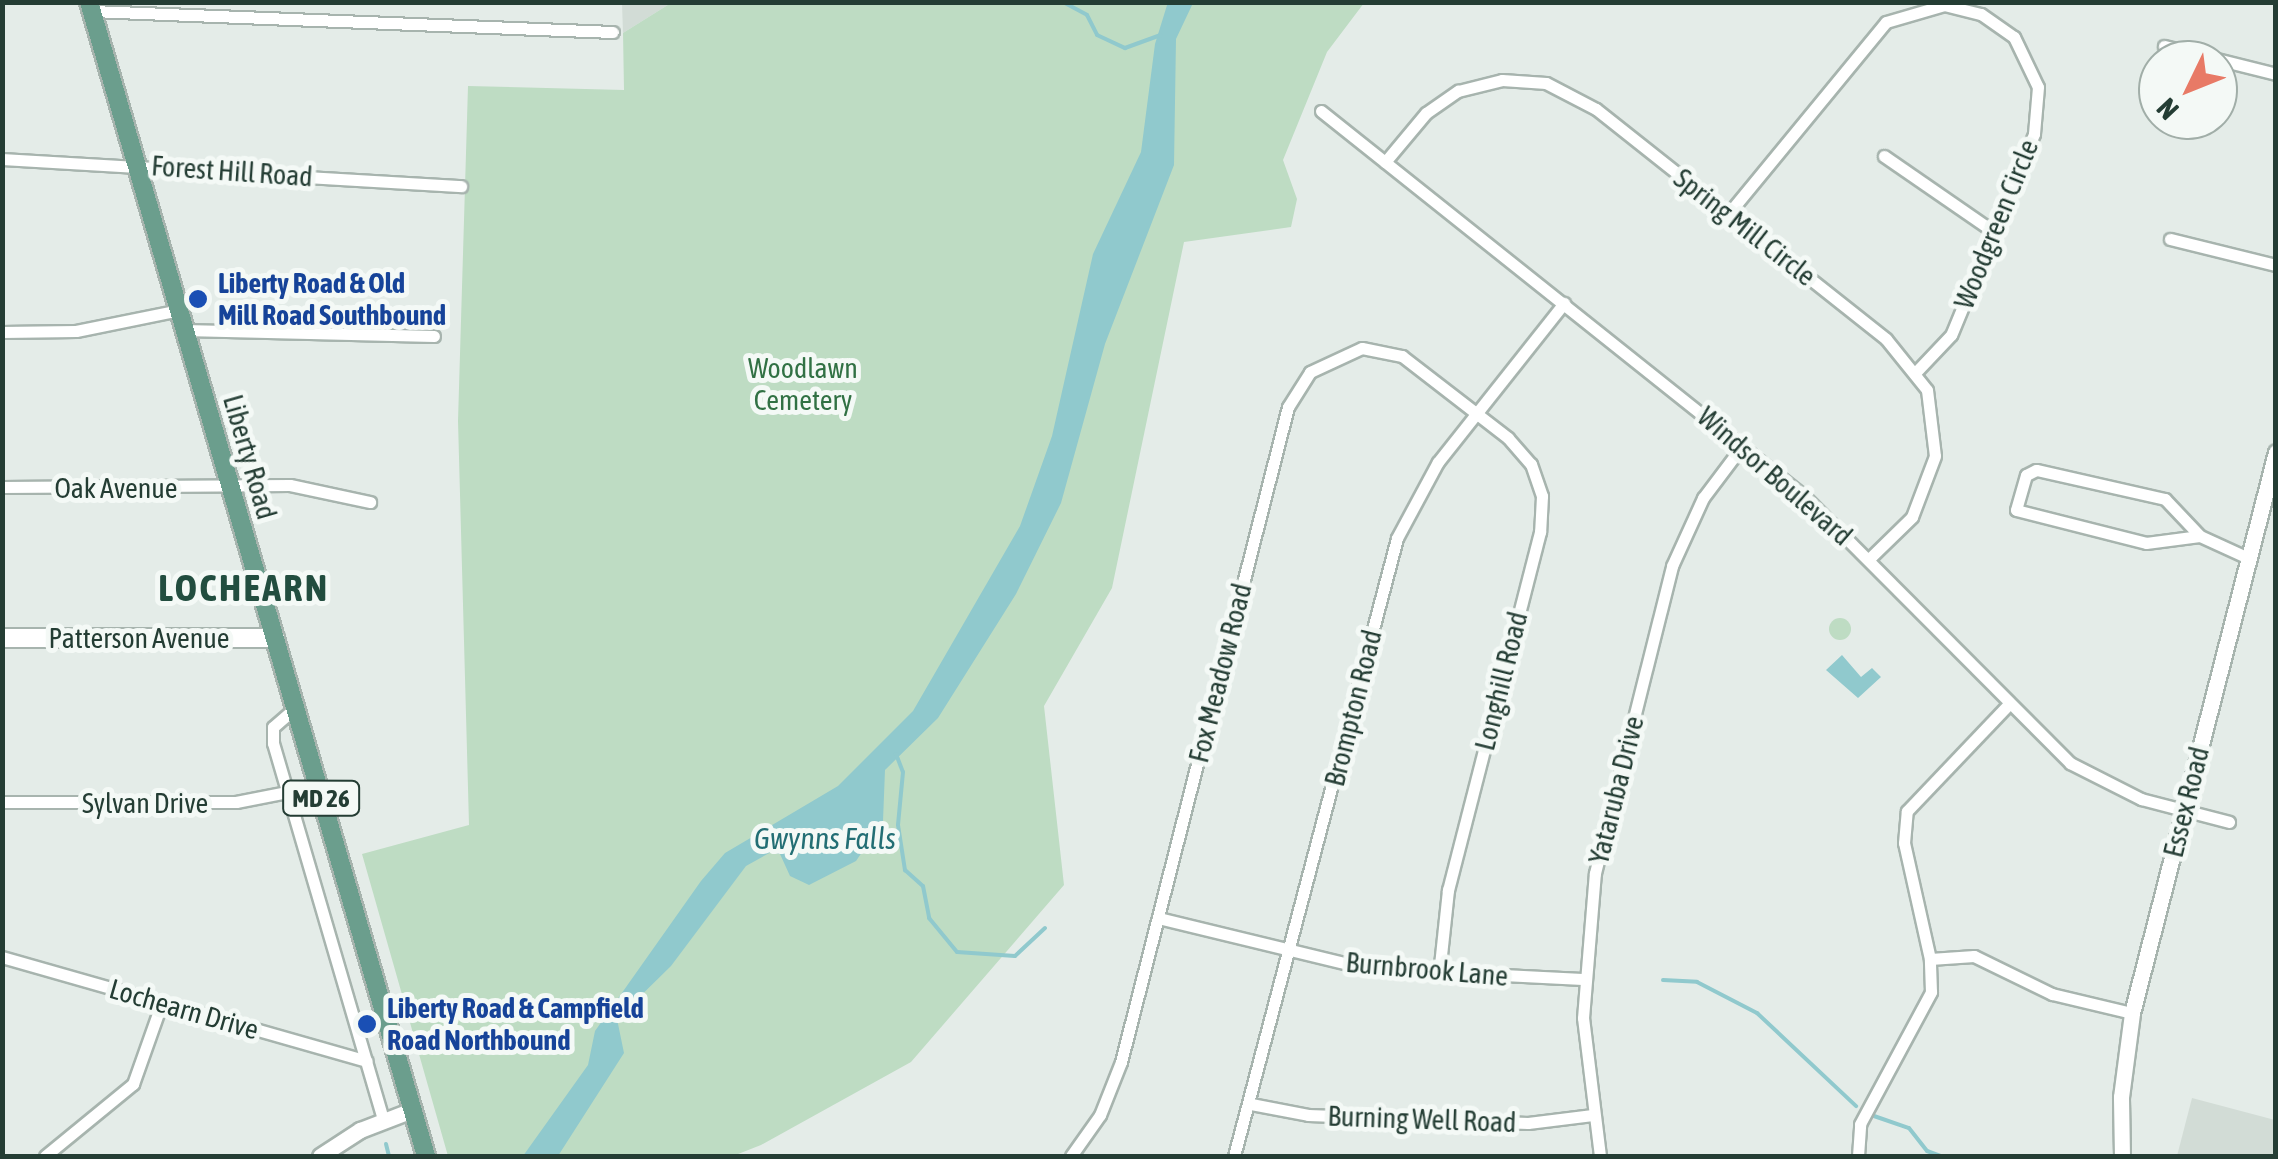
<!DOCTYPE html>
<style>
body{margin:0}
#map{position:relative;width:2278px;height:1159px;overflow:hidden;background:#e4ece8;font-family:"Asap Condensed",sans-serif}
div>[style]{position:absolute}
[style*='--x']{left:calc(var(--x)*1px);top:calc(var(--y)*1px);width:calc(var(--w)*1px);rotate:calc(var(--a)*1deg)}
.built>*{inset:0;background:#d2dcd6}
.green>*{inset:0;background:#bedcc3}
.round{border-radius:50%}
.water>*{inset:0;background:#90c9cd}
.stream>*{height:4px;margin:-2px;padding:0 2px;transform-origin:2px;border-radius:2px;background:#90c9cd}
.roads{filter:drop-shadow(2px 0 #a7b4ae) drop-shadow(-2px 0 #a7b4ae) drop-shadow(0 2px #a7b4ae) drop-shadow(0 -2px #a7b4ae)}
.minor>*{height:11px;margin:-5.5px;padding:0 5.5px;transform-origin:5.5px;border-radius:5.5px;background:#fff}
.tertiary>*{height:15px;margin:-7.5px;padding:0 7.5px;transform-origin:7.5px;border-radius:7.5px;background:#fff}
.secondary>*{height:18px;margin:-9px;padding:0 9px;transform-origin:9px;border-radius:9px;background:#fff}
.primary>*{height:18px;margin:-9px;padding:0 9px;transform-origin:9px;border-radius:9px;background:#6b9e8d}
.dots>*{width:28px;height:28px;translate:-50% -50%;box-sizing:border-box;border:5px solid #f4f9f6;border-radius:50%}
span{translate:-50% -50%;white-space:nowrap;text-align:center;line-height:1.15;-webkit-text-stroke:10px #f4f9f6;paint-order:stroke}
.shield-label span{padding:2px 8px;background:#f4f9f6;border:2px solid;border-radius:8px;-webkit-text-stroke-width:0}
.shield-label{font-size:25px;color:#243d34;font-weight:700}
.street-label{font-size:28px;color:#243d34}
.transit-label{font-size:28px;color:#164399;font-weight:700}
.left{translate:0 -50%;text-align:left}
.park-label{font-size:28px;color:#317144}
.water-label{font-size:30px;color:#236e74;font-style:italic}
.district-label{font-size:38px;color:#224d3f;font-weight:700;letter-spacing:2.5px}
.frame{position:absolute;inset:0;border:5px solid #243d34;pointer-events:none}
.north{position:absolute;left:2138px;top:40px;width:100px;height:100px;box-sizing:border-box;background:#f4f9f6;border:2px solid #a1aea8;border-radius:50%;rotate:227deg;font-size:28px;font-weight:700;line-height:40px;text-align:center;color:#243d34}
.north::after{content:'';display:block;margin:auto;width:35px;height:45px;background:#e87a66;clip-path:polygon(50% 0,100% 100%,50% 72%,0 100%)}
</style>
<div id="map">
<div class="built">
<i style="clip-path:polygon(622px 3px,622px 2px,671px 3px,623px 33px)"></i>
<i style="clip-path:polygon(2192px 1098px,2275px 1120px,2275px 1156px,2177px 1156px)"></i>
</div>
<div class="green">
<i style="clip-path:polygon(671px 3px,1364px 3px,1327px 52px,1283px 160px,1297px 199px,1291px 227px,1184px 242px,1112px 588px,1044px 706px,1064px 885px,911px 1062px,761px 1145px,733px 1156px,448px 1156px,362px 854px,469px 825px,458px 421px,468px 86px,624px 90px,623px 33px)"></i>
<i class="round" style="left:1829px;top:618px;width:22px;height:22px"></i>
</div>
<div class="water">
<i style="clip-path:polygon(1168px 2px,1193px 3px,1176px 39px,1174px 165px,1105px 344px,1061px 503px,1016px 594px,938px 718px,885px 770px,883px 821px,856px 861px,809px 885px,790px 876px,780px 854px,771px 852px,746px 866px,671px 966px,617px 1019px,624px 1053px,558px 1156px,523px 1156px,588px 1065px,595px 1031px,701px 881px,725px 853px,838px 786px,913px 711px,1020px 526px,1052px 436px,1093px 254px,1141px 152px,1155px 44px)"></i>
<i style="clip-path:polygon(1842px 655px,1861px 677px,1872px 668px,1881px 677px,1858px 698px,1826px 670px)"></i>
</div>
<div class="stream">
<i style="--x:1063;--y:2;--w:27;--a:28"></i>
<i style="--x:1087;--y:15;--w:22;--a:63"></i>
<i style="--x:1097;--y:35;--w:31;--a:25"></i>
<i style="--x:1125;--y:48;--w:38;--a:-20"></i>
<i style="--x:896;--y:754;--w:19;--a:69"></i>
<i style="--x:903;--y:772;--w:53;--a:95.4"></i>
<i style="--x:898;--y:825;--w:46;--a:81.2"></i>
<i style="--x:905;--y:870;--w:24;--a:42"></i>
<i style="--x:923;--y:886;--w:33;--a:79"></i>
<i style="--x:929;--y:918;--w:44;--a:50.5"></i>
<i style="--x:957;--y:952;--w:58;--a:3.9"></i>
<i style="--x:1015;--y:956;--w:41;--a:-43"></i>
<i style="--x:1663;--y:980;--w:34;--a:3"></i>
<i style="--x:1697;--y:982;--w:68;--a:27.3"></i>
<i style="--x:1757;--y:1013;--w:136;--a:43.2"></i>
<i style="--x:1874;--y:1116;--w:37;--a:19"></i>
<i style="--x:1909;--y:1128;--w:29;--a:52"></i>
<i style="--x:1927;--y:1151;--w:15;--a:20"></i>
<i style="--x:386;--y:1144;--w:12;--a:76"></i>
</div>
<div class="roads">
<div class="minor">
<i style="--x:92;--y:11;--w:521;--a:2.31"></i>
<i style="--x:2164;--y:46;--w:115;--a:14"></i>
<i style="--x:1321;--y:111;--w:618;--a:38.56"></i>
<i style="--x:1804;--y:496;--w:377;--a:45.1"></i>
<i style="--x:2070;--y:763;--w:80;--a:26.9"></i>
<i style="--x:2141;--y:799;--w:91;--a:14.6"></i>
<i style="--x:1884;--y:156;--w:134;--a:34.6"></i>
<i style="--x:2;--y:159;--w:460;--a:3.4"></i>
<i style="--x:1385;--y:162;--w:64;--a:-50.1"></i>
<i style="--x:1426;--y:113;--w:39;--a:-35"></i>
<i style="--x:1458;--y:91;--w:45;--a:-14"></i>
<i style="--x:1502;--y:80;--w:44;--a:3.9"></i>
<i style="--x:1546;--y:83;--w:56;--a:27.5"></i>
<i style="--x:1596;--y:109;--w:370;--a:38.4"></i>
<i style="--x:1886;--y:339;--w:65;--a:51.2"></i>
<i style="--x:1927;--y:390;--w:66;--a:83.1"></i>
<i style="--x:1935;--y:456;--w:65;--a:110.7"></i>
<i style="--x:1912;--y:517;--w:60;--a:135.7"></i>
<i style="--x:1729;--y:213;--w:247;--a:-50.6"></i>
<i style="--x:1886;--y:22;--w:60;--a:-16.3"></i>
<i style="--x:1944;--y:5;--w:38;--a:14"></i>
<i style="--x:1981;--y:14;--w:40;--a:34.9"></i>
<i style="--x:2014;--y:37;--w:55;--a:64.4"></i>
<i style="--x:2038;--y:87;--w:47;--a:94.9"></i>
<i style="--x:2034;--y:134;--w:217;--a:112.4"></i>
<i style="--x:1951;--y:335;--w:50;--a:133.4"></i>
<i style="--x:2170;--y:239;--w:109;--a:13.8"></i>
<i style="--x:184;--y:330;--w:250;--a:1.4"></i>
<i style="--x:2;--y:332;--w:74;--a:-0.8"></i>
<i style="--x:76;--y:331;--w:105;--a:-11.5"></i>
<i style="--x:2;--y:487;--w:288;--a:-0.4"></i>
<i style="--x:290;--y:485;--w:82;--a:12"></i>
<i style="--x:2200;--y:536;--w:51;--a:-133.4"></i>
<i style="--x:2165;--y:499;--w:132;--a:-167.3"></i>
<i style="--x:2036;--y:470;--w:11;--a:153"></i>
<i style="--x:2026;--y:475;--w:36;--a:106"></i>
<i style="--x:2016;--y:510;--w:134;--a:14.2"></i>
<i style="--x:2146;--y:543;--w:54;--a:-7.4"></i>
<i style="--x:2200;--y:536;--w:53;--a:24.6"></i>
<i style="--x:295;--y:708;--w:29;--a:139"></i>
<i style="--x:273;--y:727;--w:16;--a:90"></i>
<i style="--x:273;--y:743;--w:392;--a:73.7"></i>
<i style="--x:2;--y:802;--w:234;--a:0"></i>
<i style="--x:236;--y:802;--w:52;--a:-11.1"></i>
<i style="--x:1158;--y:918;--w:213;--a:13.6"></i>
<i style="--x:1365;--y:968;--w:217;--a:2.9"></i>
<i style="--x:2;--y:957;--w:379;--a:15.9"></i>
<i style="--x:1930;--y:959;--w:44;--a:-3.9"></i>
<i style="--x:1974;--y:956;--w:87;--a:26"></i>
<i style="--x:2052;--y:994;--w:82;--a:13.4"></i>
<i style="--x:1251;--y:1104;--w:58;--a:10.9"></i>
<i style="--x:1308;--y:1115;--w:220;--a:2.1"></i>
<i style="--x:1528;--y:1123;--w:65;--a:-7"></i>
<i style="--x:45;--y:1156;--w:114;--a:-39.3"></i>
<i style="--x:133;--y:1084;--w:87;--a:-70.5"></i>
<i style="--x:1071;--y:1156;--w:50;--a:-54.7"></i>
<i style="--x:1100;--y:1115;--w:57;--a:-68.4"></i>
<i style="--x:1121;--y:1062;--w:676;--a:-75.7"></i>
<i style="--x:1288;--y:407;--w:41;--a:-57.8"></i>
<i style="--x:1310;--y:372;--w:57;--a:-24.8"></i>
<i style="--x:1362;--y:348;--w:41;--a:11.3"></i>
<i style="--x:1402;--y:356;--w:134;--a:37.7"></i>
<i style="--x:1508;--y:438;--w:35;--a:49"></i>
<i style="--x:1531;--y:464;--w:34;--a:71"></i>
<i style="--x:1542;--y:496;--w:36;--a:93"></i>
<i style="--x:1540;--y:532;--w:370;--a:104.4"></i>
<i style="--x:1448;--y:890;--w:84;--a:96.1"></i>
<i style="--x:1234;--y:1156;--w:639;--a:-75.22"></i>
<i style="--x:1397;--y:538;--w:86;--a:-61.7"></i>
<i style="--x:1438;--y:462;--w:203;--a:-51.6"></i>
<i style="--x:1600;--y:1156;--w:139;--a:-97"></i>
<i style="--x:1583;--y:1018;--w:145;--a:-85.3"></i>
<i style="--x:1595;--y:873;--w:317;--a:-75.9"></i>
<i style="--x:1672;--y:566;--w:75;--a:-65.5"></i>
<i style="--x:1703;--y:498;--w:66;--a:-53"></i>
<i style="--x:1858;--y:1156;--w:32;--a:-86"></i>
<i style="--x:1860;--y:1124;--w:150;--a:-61.7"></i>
<i style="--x:1931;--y:992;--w:33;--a:-92"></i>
<i style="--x:1930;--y:959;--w:119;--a:-102.6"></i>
<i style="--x:1904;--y:843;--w:32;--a:-85"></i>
<i style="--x:1907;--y:811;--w:148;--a:-46.4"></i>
</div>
<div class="tertiary">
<i style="--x:320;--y:1156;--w:48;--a:-33"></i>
<i style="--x:360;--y:1130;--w:56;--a:-21"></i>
<i style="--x:2122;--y:1156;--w:59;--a:-91"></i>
<i style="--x:2121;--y:1097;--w:85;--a:-82.5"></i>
<i style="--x:2132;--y:1013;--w:579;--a:-75.6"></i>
</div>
<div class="secondary">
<i style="--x:2;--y:638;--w:273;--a:0"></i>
</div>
<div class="primary">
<i style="--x:89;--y:2;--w:1202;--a:73.72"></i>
</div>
</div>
<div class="dots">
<i style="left:198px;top:299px;background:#1a4fb4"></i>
<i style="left:367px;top:1024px;background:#1a4fb4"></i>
</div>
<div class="shield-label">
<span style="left:321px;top:798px">MD 26</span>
</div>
<div class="street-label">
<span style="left:232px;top:171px;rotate:4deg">Forest Hill Road</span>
<span style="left:1996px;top:224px;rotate:-68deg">Woodgreen Circle</span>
<span style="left:1745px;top:227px;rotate:38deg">Spring Mill Circle</span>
<span style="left:250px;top:457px;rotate:74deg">Liberty Road</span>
<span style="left:1775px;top:476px;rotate:41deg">Windsor Boulevard</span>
<span style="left:116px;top:488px">Oak Avenue</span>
<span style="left:139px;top:638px">Patterson Avenue</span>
<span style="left:1220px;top:673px;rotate:-76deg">Fox Meadow Road</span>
<span style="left:1501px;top:681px;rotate:-76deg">Longhill Road</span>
<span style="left:1353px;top:708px;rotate:-76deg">Brompton Road</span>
<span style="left:1616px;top:790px;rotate:-76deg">Yataruba Drive</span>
<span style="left:2186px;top:802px;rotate:-76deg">Essex Road</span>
<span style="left:145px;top:803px">Sylvan Drive</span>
<span style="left:1427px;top:969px;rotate:5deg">Burnbrook Lane</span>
<span style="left:184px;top:1009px;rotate:16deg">Lochearn Drive</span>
<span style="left:1422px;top:1119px;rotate:2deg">Burning Well Road</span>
</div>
<div class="transit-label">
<span class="left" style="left:218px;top:299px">Liberty Road &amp; Old<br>Mill Road Southbound</span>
<span class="left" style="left:387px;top:1024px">Liberty Road &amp; Campfield<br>Road Northbound</span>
</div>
<div class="park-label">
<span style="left:803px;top:384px">Woodlawn<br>Cemetery</span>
</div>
<div class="water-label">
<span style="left:825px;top:838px">Gwynns Falls</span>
</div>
<div class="district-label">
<span style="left:244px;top:588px">LOCHEARN</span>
</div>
<div class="frame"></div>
<div class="north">N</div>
</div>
